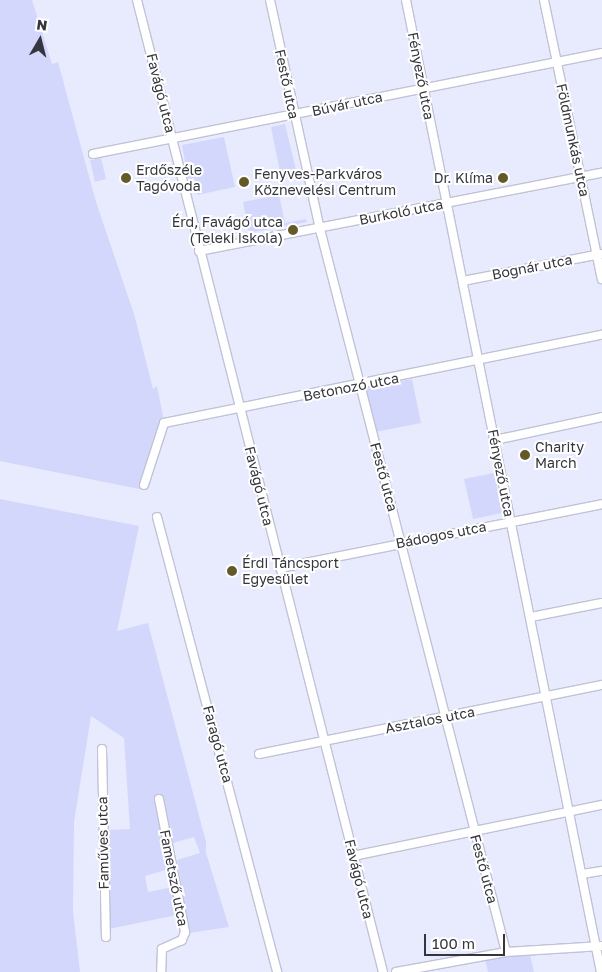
<!DOCTYPE html>
<meta charset="utf-8">
<style>
body{margin:0}
#map{position:relative;width:602px;height:972px;overflow:hidden;background:#e8ebfe;font-family:"Golos Text",sans-serif}
div>[style]{position:absolute}
[style*='--x']{left:calc(var(--x)*1px);top:calc(var(--y)*1px);width:calc(var(--w)*1px);rotate:calc(var(--a)*1deg)}
.green>*{inset:0;background:#d3d7fb}
.roads{filter:drop-shadow(1px 0 #c0c3d5) drop-shadow(-1px 0 #c0c3d5) drop-shadow(0 1px #c0c3d5) drop-shadow(0 -1px #c0c3d5)}
.minor>*{height:8px;margin:-4px;padding:0 4px;transform-origin:4px;border-radius:4px;background:#fff}
.dots>*{width:14px;height:14px;translate:-50% -50%;box-sizing:border-box;border:2px solid #fff;border-radius:50%}
span{translate:-50% -50%;white-space:nowrap;text-align:center;line-height:1.15;-webkit-text-stroke:4px #fff;paint-order:stroke}
.street-label{font-size:14px;color:#35363d}
.poi-label{font-size:14px;color:#35363d}
.left{translate:0 -50%;text-align:left}
.right{translate:-100% -50%;text-align:right}
.north{position:absolute;left:15px;top:15px;width:50px;height:50px;-webkit-text-stroke:4px #fff;paint-order:stroke;rotate:8deg;font-size:14px;font-weight:700;line-height:20px;text-align:center;color:#35363d}
.north::after{content:'';display:block;margin:auto;width:18px;height:22px;background:#35363d;clip-path:polygon(50% 0,100% 100%,50% 72%,0 100%)}
.scale{position:absolute;left:424px;top:934px;width:81px;height:22px;box-sizing:border-box;border:2px solid #35363d;border-top:0;padding-left:6px;font-size:15px;line-height:18px;white-space:nowrap;color:#35363d;-webkit-text-stroke:4px #fff;paint-order:stroke}
</style>
<div id="map">
<div class="green">
<i style="clip-path:polygon(0 0,32px 0,52px 64px,58px 62px,96px 202px,134px 314px,153px 389px,157px 386px,165px 426px,139px 489px,0 461px)"></i>
<i style="clip-path:polygon(285px 124px,297px 174px,281px 177px,271px 127px)"></i>
<i style="clip-path:polygon(224px 137px,235px 187px,197px 195px,194px 178px,188px 179px,182px 145px)"></i>
<i style="clip-path:polygon(101px 158px,106px 179px,95px 182px,90px 160px)"></i>
<i style="clip-path:polygon(279px 195px,285px 223px,306px 219px,307px 222px,249px 233px,243px 202px)"></i>
<i style="clip-path:polygon(412px 379px,421px 423px,375px 432px,362px 388px)"></i>
<i style="clip-path:polygon(494px 473px,502px 513px,473px 519px,464px 479px)"></i>
<i style="clip-path:polygon(0 499px,139px 526px,117px 631px,148px 623px,206px 842px,206px 853px,229px 927px,189px 933px,177px 860px,200px 853px,194px 837px,166px 845px,169px 869px,145px 876px,148px 892px,173px 887px,177px 915px,109px 929px,109px 830px,130px 829px,124px 738px,91px 716px,74px 822px,73px 911px,80px 972px,0 972px)"></i>
<i style="clip-path:polygon(530px 955px,534px 972px,488px 972px,485px 959px)"></i>
</div>
<div class="roads">
<div class="minor">
<i style="--x:137;--y:0;--w:1003;--a:75.8"></i>
<i style="--x:270;--y:0;--w:239;--a:77.7"></i>
<i style="--x:321;--y:233;--w:742;--a:75.57"></i>
<i style="--x:406;--y:0;--w:991;--a:78.66"></i>
<i style="--x:544;--y:0;--w:285;--a:78.3"></i>
<i style="--x:93;--y:154;--w:519;--a:-11.22"></i>
<i style="--x:199;--y:251;--w:410;--a:-11"></i>
<i style="--x:463;--y:281;--w:140;--a:-11.1"></i>
<i style="--x:495;--y:440;--w:109;--a:-12.1"></i>
<i style="--x:144;--y:485;--w:65;--a:-72.1"></i>
<i style="--x:164;--y:423;--w:447;--a:-11.4"></i>
<i style="--x:157;--y:517;--w:471;--a:75.2"></i>
<i style="--x:280;--y:568;--w:328;--a:-11.2"></i>
<i style="--x:531;--y:617;--w:72;--a:-11.2"></i>
<i style="--x:102;--y:749;--w:188;--a:88.8"></i>
<i style="--x:259;--y:754;--w:350;--a:-11.4"></i>
<i style="--x:159;--y:799;--w:136;--a:78.9"></i>
<i style="--x:185;--y:932;--w:9;--a:111"></i>
<i style="--x:182;--y:940;--w:22;--a:156"></i>
<i style="--x:162;--y:949;--w:23;--a:92"></i>
<i style="--x:353;--y:856;--w:254;--a:-11.6"></i>
<i style="--x:582;--y:874;--w:20;--a:-9"></i>
<i style="--x:396;--y:972;--w:112;--a:-10.3"></i>
<i style="--x:506;--y:952;--w:96;--a:-3.6"></i>
</div>
</div>
<div class="dots">
<i style="left:126px;top:178px;background:#635a27"></i>
<i style="left:503px;top:178px;background:#635a27"></i>
<i style="left:244px;top:182px;background:#635a27"></i>
<i style="left:293px;top:230px;background:#635a27"></i>
<i style="left:525px;top:455px;background:#635a27"></i>
<i style="left:232px;top:571px;background:#635a27"></i>
</div>
<div class="street-label">
<span style="left:421px;top:76px;rotate:79deg">Fényező utca</span>
<span style="left:287px;top:84px;rotate:78deg">Festő utca</span>
<span style="left:161px;top:93px;rotate:76deg">Favágó utca</span>
<span style="left:347px;top:104px;rotate:-12deg">Búvár utca</span>
<span style="left:573px;top:140px;rotate:78deg">Földmunkás utca</span>
<span style="left:401px;top:212px;rotate:-11deg">Burkoló utca</span>
<span style="left:532px;top:267px;rotate:-11deg">Bognár utca</span>
<span style="left:351px;top:387px;rotate:-11deg">Betonozó utca</span>
<span style="left:501px;top:473px;rotate:79deg">Fényező utca</span>
<span style="left:384px;top:477px;rotate:75deg">Festő utca</span>
<span style="left:259px;top:486px;rotate:76deg">Favágó utca</span>
<span style="left:441px;top:535px;rotate:-11deg">Bádogos utca</span>
<span style="left:430px;top:720px;rotate:-11deg">Asztalos utca</span>
<span style="left:218px;top:744px;rotate:75deg">Faragó utca</span>
<span style="left:103px;top:843px;rotate:-91deg">Faműves utca</span>
<span style="left:484px;top:869px;rotate:75deg">Festő utca</span>
<span style="left:174px;top:878px;rotate:79deg">Fametsző utca</span>
<span style="left:359px;top:879px;rotate:76deg">Favágó utca</span>
</div>
<div class="poi-label">
<span class="left" style="left:136px;top:178px">Erdőszéle<br>Tagóvoda</span>
<span class="left" style="left:254px;top:182px">Fenyves-Parkváros<br>Köznevelési Centrum</span>
<span class="right" style="left:493px;top:178px">Dr. Klíma</span>
<span class="right" style="left:283px;top:230px">Érd, Favágó utca<br>(Teleki iskola)</span>
<span class="left" style="left:535px;top:455px">Charity<br>March</span>
<span class="left" style="left:242px;top:571px">Érdi Táncsport<br>Egyesület</span>
</div>
<div class="north">N</div>
<div class="scale">100 m</div>
</div>
